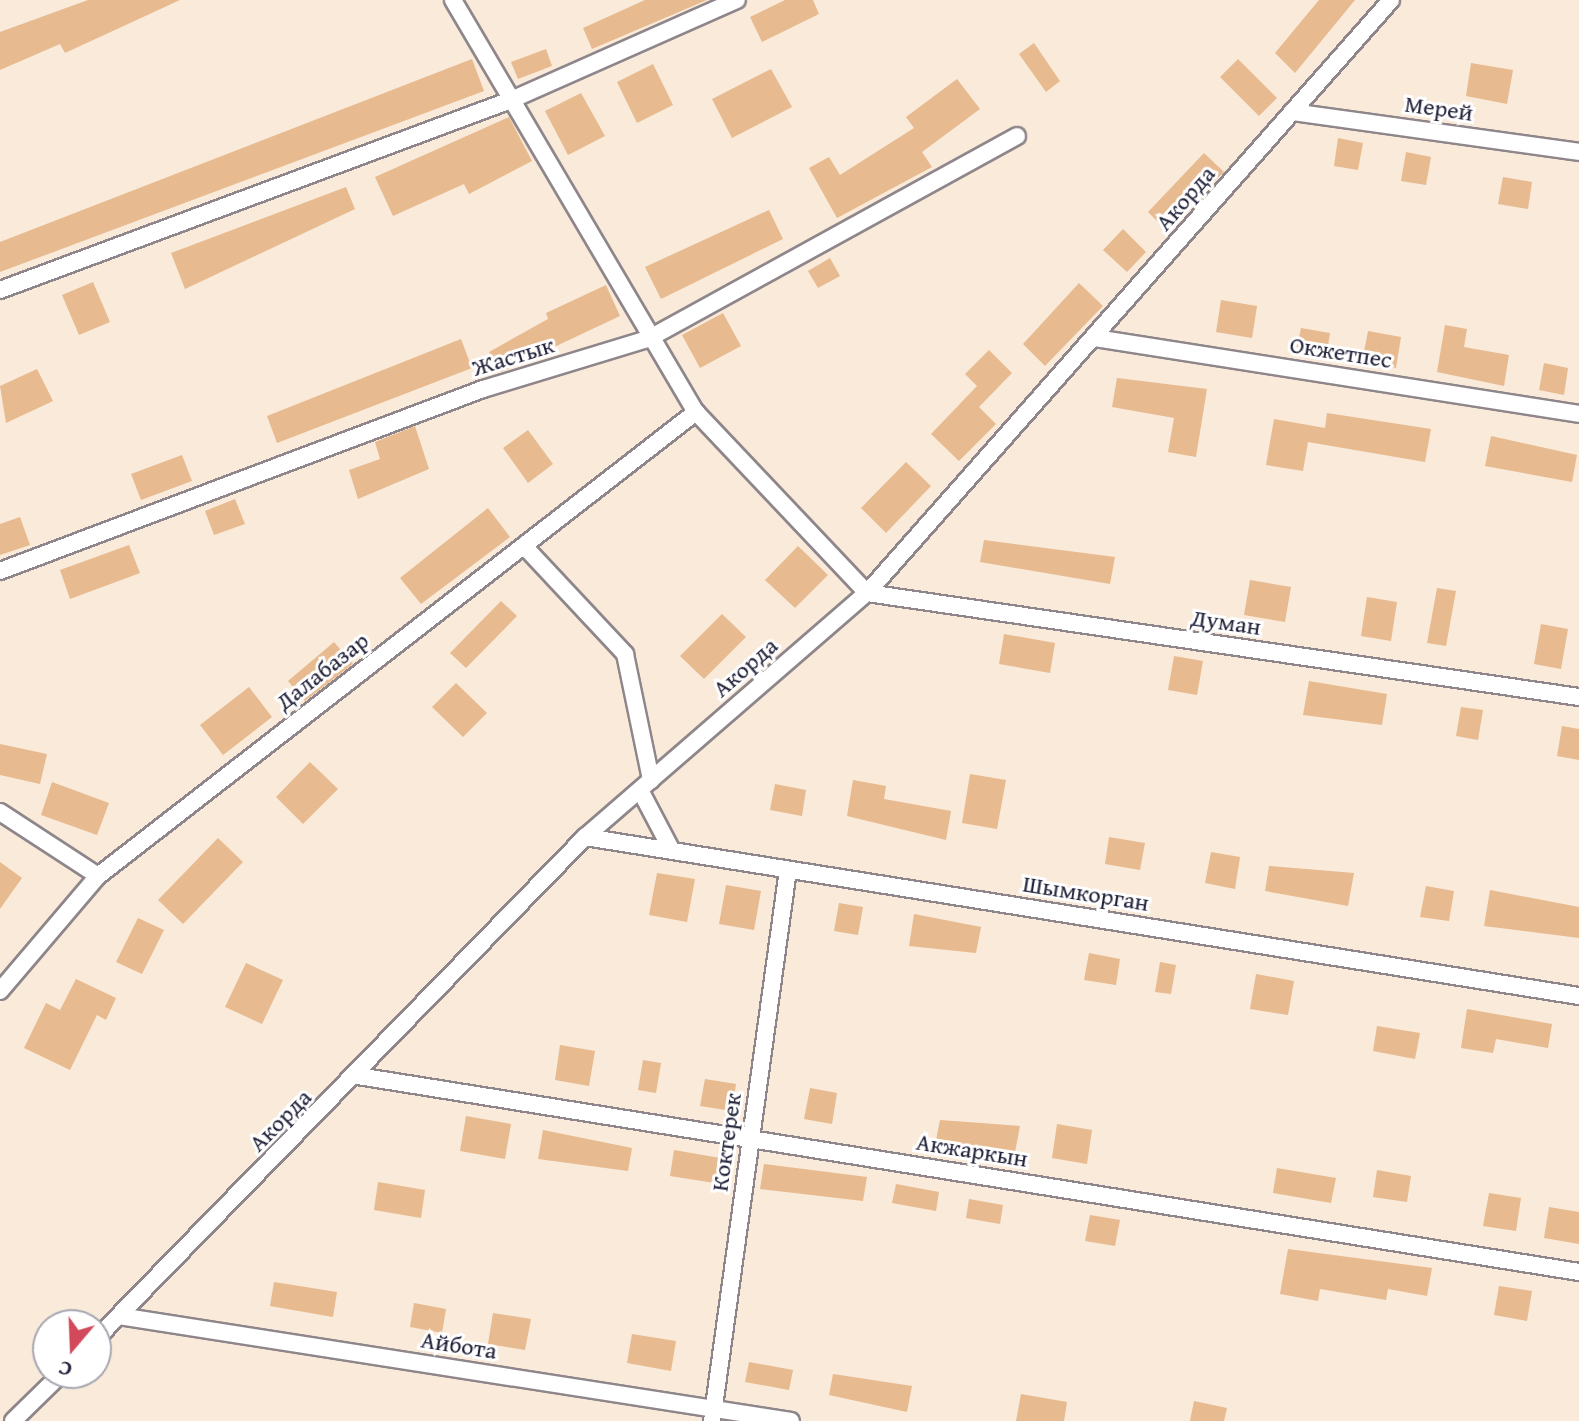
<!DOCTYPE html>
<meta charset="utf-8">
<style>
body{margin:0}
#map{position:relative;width:1579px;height:1421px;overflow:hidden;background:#f9ead9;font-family:"Gentium Book Plus",serif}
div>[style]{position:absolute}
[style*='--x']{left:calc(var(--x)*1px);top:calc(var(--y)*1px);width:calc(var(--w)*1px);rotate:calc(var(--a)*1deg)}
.building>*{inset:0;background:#e7ba90}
.roads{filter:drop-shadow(2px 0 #8e868a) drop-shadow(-2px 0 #8e868a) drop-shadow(0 2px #8e868a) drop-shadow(0 -2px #8e868a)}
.street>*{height:16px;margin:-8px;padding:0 8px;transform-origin:8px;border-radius:8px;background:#fff}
span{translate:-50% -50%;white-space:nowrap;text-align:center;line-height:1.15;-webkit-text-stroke:6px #fff;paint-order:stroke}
.street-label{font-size:24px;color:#22223b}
.north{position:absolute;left:32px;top:1309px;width:80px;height:80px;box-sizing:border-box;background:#fff;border:2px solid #a7a7b1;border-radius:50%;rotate:199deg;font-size:22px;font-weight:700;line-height:32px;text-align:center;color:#22223b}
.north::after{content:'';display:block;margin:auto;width:28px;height:36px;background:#d1495b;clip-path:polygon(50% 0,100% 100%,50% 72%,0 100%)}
</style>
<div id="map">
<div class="building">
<i style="clip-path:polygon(88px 0,180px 0,65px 53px,60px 44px,0 70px,0 32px)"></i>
<i style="clip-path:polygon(645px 0,707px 0,592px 49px,583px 28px)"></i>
<i style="clip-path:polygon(785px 0,813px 0,819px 14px,762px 42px,750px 17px)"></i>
<i style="clip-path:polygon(1319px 0,1355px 0,1295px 73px,1275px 53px)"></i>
<i style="clip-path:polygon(1034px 43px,1060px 81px,1046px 92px,1019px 54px)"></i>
<i style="clip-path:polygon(546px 49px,552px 66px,518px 79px,511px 62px)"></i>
<i style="clip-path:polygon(472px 59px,484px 91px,0 272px,0 242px)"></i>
<i style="clip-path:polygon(1238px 59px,1277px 98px,1259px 116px,1220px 77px)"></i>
<i style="clip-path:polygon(1471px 63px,1513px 70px,1507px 104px,1466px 96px)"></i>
<i style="clip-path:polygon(653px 64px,673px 105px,637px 123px,617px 82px)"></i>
<i style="clip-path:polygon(771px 69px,792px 107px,732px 138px,712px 99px)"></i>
<i style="clip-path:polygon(957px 79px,980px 109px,922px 152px,932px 167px,837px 218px,809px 168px,829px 157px,840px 175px,914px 128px,906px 117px)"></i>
<i style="clip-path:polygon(581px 93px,605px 136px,568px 155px,545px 111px)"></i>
<i style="clip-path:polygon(509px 117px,532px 161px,469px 194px,464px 184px,393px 216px,375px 177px)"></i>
<i style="clip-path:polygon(1338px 138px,1363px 143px,1358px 170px,1334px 166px)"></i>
<i style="clip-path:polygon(1406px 152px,1431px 157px,1426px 185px,1401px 181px)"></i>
<i style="clip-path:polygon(1204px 153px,1224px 172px,1165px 229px,1148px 212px)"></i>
<i style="clip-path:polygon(1503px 177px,1532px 182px,1528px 209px,1498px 204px)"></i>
<i style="clip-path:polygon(346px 187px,355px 209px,185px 289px,171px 253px)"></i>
<i style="clip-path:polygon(769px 210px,783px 239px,661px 299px,645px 267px)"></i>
<i style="clip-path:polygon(1123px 229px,1146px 252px,1127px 272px,1103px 250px)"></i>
<i style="clip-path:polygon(830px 258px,840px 276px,818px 288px,808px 271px)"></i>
<i style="clip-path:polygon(93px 282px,110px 322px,79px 335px,62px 295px)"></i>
<i style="clip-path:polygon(1079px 283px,1103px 306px,1045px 366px,1023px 344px)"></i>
<i style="clip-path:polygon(606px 285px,620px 316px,501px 372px,489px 352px,548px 319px,546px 313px)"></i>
<i style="clip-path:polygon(1221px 300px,1257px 306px,1252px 338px,1216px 332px)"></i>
<i style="clip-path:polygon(723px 313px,741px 346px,700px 368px,682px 335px)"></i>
<i style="clip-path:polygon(1445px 325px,1467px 329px,1464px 347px,1509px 355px,1504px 386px,1437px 372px)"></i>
<i style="clip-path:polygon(1301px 328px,1330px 333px,1327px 352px,1297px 347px)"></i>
<i style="clip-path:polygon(1368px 331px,1401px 337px,1396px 368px,1362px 362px)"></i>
<i style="clip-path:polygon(461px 339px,472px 368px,277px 443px,267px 416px)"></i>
<i style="clip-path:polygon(989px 350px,1012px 373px,979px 407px,996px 424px,959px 461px,931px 434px,977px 386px,965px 374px)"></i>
<i style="clip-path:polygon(1544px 363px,1568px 368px,1564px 395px,1539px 390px)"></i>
<i style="clip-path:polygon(37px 369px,53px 401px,6px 423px,0 386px)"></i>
<i style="clip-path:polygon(1117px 378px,1207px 389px,1196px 457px,1168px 452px,1174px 418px,1112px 407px)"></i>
<i style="clip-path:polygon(1327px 413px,1431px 429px,1425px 462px,1308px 442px,1303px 471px,1266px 465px,1274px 419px,1325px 428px)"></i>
<i style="clip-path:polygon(415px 426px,429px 469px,358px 499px,349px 470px,380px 459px,375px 442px)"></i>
<i style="clip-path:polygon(528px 430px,553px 464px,528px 483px,503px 448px)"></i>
<i style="clip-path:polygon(1491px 436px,1577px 455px,1572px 482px,1485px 466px)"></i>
<i style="clip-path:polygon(182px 455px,192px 481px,141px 500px,131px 474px)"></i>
<i style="clip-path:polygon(906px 462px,931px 486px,886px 533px,861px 508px)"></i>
<i style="clip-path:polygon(235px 499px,245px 524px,214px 535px,205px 511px)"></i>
<i style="clip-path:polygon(488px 508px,510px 537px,421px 604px,400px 578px)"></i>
<i style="clip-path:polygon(20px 517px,30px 545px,0 555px,0 524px)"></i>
<i style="clip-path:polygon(984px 540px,1115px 557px,1110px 584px,980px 562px)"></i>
<i style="clip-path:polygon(129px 545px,140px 573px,70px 599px,60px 570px)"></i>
<i style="clip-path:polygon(798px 546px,828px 575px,795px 608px,765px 580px)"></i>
<i style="clip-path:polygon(1250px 580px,1291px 587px,1285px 622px,1244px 615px)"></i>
<i style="clip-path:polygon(1437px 588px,1456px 591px,1446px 646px,1427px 643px)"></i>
<i style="clip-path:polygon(1367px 597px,1397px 602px,1391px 641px,1361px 636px)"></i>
<i style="clip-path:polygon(501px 601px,517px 616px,466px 668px,450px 653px)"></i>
<i style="clip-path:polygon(722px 614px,746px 637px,704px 679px,680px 656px)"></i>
<i style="clip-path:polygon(1541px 624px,1568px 629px,1561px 669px,1534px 664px)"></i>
<i style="clip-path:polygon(1004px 634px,1055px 643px,1050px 673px,999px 664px)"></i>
<i style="clip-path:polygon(334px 642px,353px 664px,305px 701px,288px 681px)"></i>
<i style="clip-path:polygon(1174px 656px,1203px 661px,1197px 695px,1168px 690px)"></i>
<i style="clip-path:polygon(1309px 681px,1387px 694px,1382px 725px,1303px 715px)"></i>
<i style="clip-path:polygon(456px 683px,487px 713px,463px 737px,432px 707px)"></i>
<i style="clip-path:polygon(249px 687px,272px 717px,223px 755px,200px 725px)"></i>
<i style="clip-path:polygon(1461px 707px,1483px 710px,1478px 740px,1456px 736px)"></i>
<i style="clip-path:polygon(1562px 726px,1579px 729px,1579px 760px,1557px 756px)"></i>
<i style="clip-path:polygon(0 744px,47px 754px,40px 784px,0 775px)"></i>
<i style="clip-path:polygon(310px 762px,338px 789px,303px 824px,276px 797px)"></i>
<i style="clip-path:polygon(970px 774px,1006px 780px,997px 829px,962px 823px)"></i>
<i style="clip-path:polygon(853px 780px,886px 786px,884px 799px,951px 811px,946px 840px,847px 816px)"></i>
<i style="clip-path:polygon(52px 782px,109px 803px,97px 835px,41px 815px)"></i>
<i style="clip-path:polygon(775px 784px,806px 790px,802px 816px,770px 810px)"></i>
<i style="clip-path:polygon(1109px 837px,1145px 843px,1140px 870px,1105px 864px)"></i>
<i style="clip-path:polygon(218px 838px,243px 862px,183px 924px,158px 900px)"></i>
<i style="clip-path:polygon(1211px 852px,1240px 857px,1235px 889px,1205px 883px)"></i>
<i style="clip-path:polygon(0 862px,22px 878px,0 909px)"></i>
<i style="clip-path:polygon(1269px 866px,1354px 873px,1348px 906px,1265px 891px)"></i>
<i style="clip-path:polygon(657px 873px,695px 879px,687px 922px,649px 915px)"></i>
<i style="clip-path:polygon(726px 885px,761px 891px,754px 930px,719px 924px)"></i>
<i style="clip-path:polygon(1426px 886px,1454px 891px,1449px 921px,1420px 917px)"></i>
<i style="clip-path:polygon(1490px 890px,1579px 907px,1579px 938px,1484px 926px)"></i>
<i style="clip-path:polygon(839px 903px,863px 907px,858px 935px,834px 931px)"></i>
<i style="clip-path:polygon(914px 914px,981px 927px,976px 953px,909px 946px)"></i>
<i style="clip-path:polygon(138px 918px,164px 930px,142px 974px,116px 962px)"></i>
<i style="clip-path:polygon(1089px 953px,1120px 959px,1116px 985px,1084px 980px)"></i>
<i style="clip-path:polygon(1160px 962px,1176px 965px,1171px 994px,1155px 992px)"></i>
<i style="clip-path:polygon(246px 963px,283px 980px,262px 1024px,225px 1007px)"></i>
<i style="clip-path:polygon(1256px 974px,1294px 981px,1288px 1015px,1250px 1009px)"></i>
<i style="clip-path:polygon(76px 979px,116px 998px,106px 1020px,97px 1015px,70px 1070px,24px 1048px,46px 1003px,60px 1010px)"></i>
<i style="clip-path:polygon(1467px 1009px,1552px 1024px,1548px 1048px,1496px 1039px,1493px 1053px,1461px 1048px)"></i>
<i style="clip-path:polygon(1377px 1026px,1420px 1033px,1415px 1059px,1373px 1051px)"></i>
<i style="clip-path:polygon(560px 1045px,595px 1051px,589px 1086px,555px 1080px)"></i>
<i style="clip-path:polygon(643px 1060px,661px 1063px,656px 1093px,638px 1090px)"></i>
<i style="clip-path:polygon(705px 1079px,736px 1084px,732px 1111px,700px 1106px)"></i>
<i style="clip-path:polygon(810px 1088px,837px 1093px,832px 1124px,804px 1119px)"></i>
<i style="clip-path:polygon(466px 1116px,511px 1124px,505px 1159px,460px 1151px)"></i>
<i style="clip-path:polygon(940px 1120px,1020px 1126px,1015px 1152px,936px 1140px)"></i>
<i style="clip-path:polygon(1057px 1124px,1092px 1130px,1087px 1164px,1052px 1158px)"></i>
<i style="clip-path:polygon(543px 1130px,632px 1148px,628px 1171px,538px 1159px)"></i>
<i style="clip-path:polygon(674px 1150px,726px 1159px,721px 1184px,670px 1176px)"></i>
<i style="clip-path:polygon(764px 1164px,867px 1177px,863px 1201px,760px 1189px)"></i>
<i style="clip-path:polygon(1277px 1168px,1336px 1178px,1331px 1203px,1273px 1193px)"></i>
<i style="clip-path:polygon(1377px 1170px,1411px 1176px,1407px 1202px,1373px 1197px)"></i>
<i style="clip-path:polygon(378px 1182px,425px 1190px,421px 1218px,374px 1210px)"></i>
<i style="clip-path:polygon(896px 1184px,939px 1192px,936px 1211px,892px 1203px)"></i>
<i style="clip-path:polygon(1489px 1193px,1521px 1198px,1516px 1231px,1483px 1226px)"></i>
<i style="clip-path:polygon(969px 1199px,1003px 1205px,1000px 1224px,966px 1218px)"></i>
<i style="clip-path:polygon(1549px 1207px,1579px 1212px,1579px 1244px,1544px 1238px)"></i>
<i style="clip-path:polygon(1090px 1215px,1120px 1220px,1115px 1246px,1085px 1241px)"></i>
<i style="clip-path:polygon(1288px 1249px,1432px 1268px,1427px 1296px,1388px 1289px,1386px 1300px,1320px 1289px,1318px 1301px,1280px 1294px)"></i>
<i style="clip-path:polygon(274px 1282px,337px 1292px,333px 1317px,270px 1306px)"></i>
<i style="clip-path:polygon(1499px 1286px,1532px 1291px,1527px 1321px,1494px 1315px)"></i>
<i style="clip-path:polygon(414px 1303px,446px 1309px,442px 1333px,410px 1327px)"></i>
<i style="clip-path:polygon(493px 1313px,531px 1319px,525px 1350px,488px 1344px)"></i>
<i style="clip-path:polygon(632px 1334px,676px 1341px,671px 1371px,627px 1363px)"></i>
<i style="clip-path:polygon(749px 1362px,793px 1370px,789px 1390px,745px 1382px)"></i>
<i style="clip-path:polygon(833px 1374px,912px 1386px,907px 1412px,829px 1395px)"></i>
<i style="clip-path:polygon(1021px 1394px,1067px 1402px,1064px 1421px,1016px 1421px)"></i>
<i style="clip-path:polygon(1194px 1401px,1227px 1408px,1224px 1421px,1190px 1421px)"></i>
</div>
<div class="roads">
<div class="street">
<i style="--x:453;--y:0;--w:478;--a:59.5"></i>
<i style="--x:696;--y:412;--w:249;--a:46.6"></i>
<i style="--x:867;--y:593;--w:720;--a:8.31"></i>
<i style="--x:1292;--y:112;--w:290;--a:7.9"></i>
<i style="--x:0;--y:290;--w:545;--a:-20.4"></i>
<i style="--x:511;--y:100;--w:247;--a:-23.9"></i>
<i style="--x:1095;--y:338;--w:490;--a:8.9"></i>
<i style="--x:524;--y:546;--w:148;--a:46.9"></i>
<i style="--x:625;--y:654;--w:129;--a:78.3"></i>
<i style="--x:0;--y:571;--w:516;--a:-20.65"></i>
<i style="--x:483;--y:389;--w:172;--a:-16.9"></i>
<i style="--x:648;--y:339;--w:421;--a:-28.8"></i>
<i style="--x:640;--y:790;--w:69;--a:62.3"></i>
<i style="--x:0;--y:812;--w:117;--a:33.1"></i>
<i style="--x:585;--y:837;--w:1007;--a:9.09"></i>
<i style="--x:0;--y:991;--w:151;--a:-49.6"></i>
<i style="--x:98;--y:876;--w:757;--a:-37.81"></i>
<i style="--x:358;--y:1076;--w:1237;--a:9.12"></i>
<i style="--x:119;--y:1316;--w:680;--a:8.88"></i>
<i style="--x:96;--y:1339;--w:701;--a:-45.75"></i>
<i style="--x:585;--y:837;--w:373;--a:-40.9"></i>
<i style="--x:867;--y:593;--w:791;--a:-48.53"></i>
<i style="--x:13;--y:1421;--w:69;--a:-44.4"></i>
<i style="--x:712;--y:1421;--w:556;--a:-82.15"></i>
</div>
</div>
<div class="street-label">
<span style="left:1439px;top:108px;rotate:8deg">Мерей</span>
<span style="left:1185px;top:198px;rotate:-49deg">Акорда</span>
<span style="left:1341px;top:352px;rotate:9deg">Окжетпес</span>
<span style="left:513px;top:356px;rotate:-17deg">Жастык</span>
<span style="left:1226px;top:622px;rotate:8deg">Думан</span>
<span style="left:745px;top:667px;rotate:-41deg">Акорда</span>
<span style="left:322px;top:671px;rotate:-38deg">Далабазар</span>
<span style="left:1086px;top:893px;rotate:9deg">Шымкорган</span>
<span style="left:280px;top:1120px;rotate:-45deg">Акорда</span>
<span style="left:726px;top:1142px;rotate:-82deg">Коктерек</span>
<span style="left:972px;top:1150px;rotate:9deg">Акжаркын</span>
<span style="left:459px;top:1345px;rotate:9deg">Айбота</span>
</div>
<div class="north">С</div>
</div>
